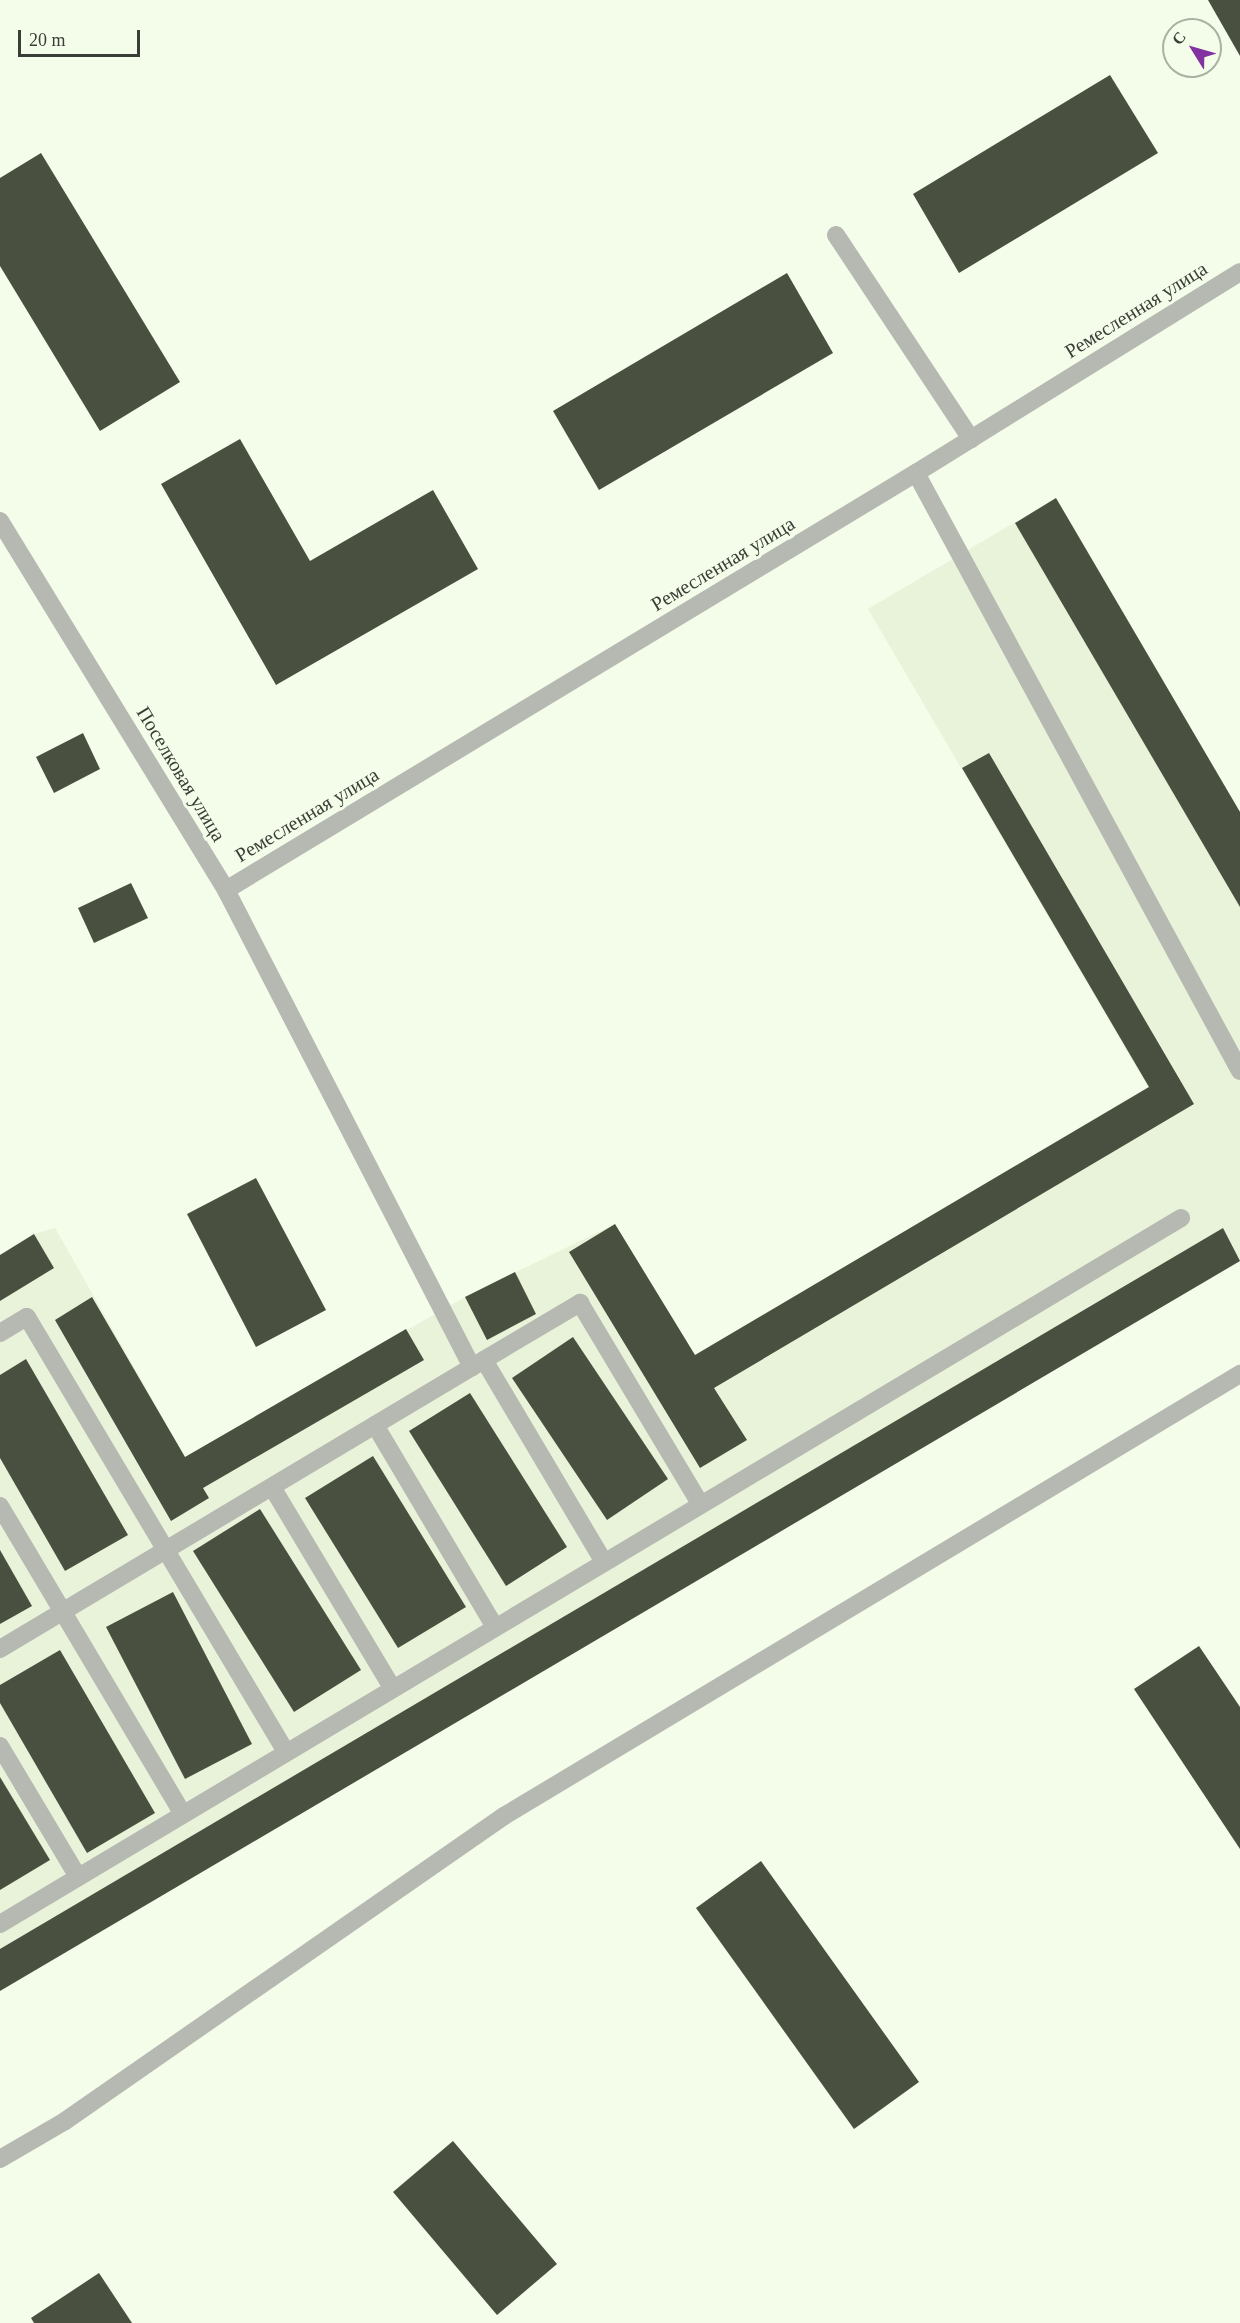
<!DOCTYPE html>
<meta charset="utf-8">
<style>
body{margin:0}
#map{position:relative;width:1240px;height:2323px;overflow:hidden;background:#f4fcea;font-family:Georgia,serif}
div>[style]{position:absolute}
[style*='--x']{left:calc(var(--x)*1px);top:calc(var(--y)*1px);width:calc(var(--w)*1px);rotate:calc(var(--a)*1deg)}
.built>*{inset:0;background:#e8f3d9}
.building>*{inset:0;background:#495040}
.minor>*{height:18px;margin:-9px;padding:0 9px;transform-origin:9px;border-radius:9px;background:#b6b9b1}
span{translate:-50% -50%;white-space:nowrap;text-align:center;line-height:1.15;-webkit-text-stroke:6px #f4fcea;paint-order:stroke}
.street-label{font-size:20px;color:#3b3e36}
.north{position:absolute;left:1162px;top:18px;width:60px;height:60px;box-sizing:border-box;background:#f4fcea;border:2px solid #aab0a2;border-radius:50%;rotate:307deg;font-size:16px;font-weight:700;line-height:24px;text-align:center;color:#3b3e36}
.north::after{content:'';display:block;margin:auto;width:21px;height:27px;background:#8232a1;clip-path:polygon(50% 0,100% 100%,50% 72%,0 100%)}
.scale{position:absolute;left:18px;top:30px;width:122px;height:27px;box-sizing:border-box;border:3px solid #3b3e36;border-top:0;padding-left:8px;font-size:18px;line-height:21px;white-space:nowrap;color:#3b3e36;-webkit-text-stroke:4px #f4fcea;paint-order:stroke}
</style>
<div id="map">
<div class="built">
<i style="clip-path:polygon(1056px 498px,1240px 812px,1240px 1261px,0 1991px,0 1255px,34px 1234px,55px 1228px,185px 1457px,465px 1297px,615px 1224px,695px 1355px,1148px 1087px,868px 609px)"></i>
</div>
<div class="building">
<i style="clip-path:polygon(1208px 0,1240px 0,1240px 56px)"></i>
<i style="clip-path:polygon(1110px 75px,1158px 153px,959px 273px,913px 194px)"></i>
<i style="clip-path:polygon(41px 153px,180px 382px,100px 431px,0 266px,0 178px)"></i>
<i style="clip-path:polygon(787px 273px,833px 353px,599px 490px,553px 411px)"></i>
<i style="clip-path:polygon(240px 439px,310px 561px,433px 490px,478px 569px,276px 685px,161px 484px)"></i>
<i style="clip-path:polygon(1056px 498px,1240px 812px,1240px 907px,1015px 523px)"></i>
<i style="clip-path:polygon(83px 733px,100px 769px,54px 793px,36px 757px)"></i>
<i style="clip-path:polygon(989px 753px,1194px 1104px,714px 1388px,747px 1440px,700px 1468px,569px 1252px,615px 1224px,695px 1355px,1149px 1087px,962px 768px)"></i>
<i style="clip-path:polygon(131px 883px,148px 918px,94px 943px,78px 908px)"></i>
<i style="clip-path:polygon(256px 1178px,326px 1310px,256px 1347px,187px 1214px)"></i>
<i style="clip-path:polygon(1223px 1228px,1240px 1261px,0 1991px,0 1949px)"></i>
<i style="clip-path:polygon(34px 1234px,54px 1268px,0 1301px,0 1255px)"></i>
<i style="clip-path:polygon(515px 1272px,536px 1314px,487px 1340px,465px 1297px)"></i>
<i style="clip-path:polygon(92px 1297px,185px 1457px,406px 1329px,424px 1360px,203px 1488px,209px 1498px,171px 1521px,55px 1320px)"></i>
<i style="clip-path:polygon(573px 1337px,668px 1479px,607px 1520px,512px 1378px)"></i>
<i style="clip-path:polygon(26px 1359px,128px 1535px,65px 1571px,0 1458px,0 1375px)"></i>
<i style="clip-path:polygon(470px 1393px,567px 1547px,506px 1586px,409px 1431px)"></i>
<i style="clip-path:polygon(373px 1456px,466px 1607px,398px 1648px,305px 1498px)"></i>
<i style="clip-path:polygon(260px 1509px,361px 1670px,294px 1712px,193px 1551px)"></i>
<i style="clip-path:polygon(0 1550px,32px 1606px,0 1624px)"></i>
<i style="clip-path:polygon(173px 1592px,252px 1744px,185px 1779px,106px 1627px)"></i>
<i style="clip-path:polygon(1199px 1646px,1240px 1707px,1240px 1849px,1134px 1689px)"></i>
<i style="clip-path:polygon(60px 1650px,155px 1813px,87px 1853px,0 1703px,0 1685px)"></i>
<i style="clip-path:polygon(0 1777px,50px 1860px,0 1890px)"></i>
<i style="clip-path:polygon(761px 1861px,919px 2082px,854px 2129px,696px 1908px)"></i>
<i style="clip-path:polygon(453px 2141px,557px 2264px,497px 2315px,393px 2192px)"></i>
<i style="clip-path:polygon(99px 2273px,132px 2323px,34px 2323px,31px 2318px)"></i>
</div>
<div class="minor">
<i style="--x:836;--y:235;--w:245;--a:56.5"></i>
<i style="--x:916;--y:473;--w:680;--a:61.55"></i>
<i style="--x:0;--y:521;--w:433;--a:58.5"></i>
<i style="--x:226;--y:890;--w:537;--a:62.72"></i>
<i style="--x:472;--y:1367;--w:550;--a:149.14"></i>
<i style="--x:226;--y:890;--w:806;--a:-31.15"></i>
<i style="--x:916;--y:473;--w:381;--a:-31.8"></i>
<i style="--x:0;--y:1333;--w:31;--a:-31"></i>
<i style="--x:27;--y:1317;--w:506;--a:59.23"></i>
<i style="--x:484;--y:1360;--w:235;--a:59.3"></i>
<i style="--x:472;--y:1367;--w:126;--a:-30.7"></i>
<i style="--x:580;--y:1303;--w:235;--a:59.1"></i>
<i style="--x:375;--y:1425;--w:235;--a:59.3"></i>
<i style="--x:272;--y:1487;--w:235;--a:59.1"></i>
<i style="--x:0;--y:1506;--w:358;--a:59.3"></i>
<i style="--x:0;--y:1746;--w:152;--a:59.2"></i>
<i style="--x:0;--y:1924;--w:1376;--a:-30.87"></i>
<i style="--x:0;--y:2159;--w:75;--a:-30.3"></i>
<i style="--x:65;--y:2121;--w:535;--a:-34.79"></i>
<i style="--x:504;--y:1816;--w:859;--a:-30.99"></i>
</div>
<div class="street-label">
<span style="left:1136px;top:310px;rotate:-32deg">Ремесленная улица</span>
<span style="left:723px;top:564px;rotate:-31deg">Ремесленная улица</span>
<span style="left:181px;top:774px;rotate:59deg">Поселковая улица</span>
<span style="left:307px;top:815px;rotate:-31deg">Ремесленная улица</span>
</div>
<div class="north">С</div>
<div class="scale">20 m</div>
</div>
